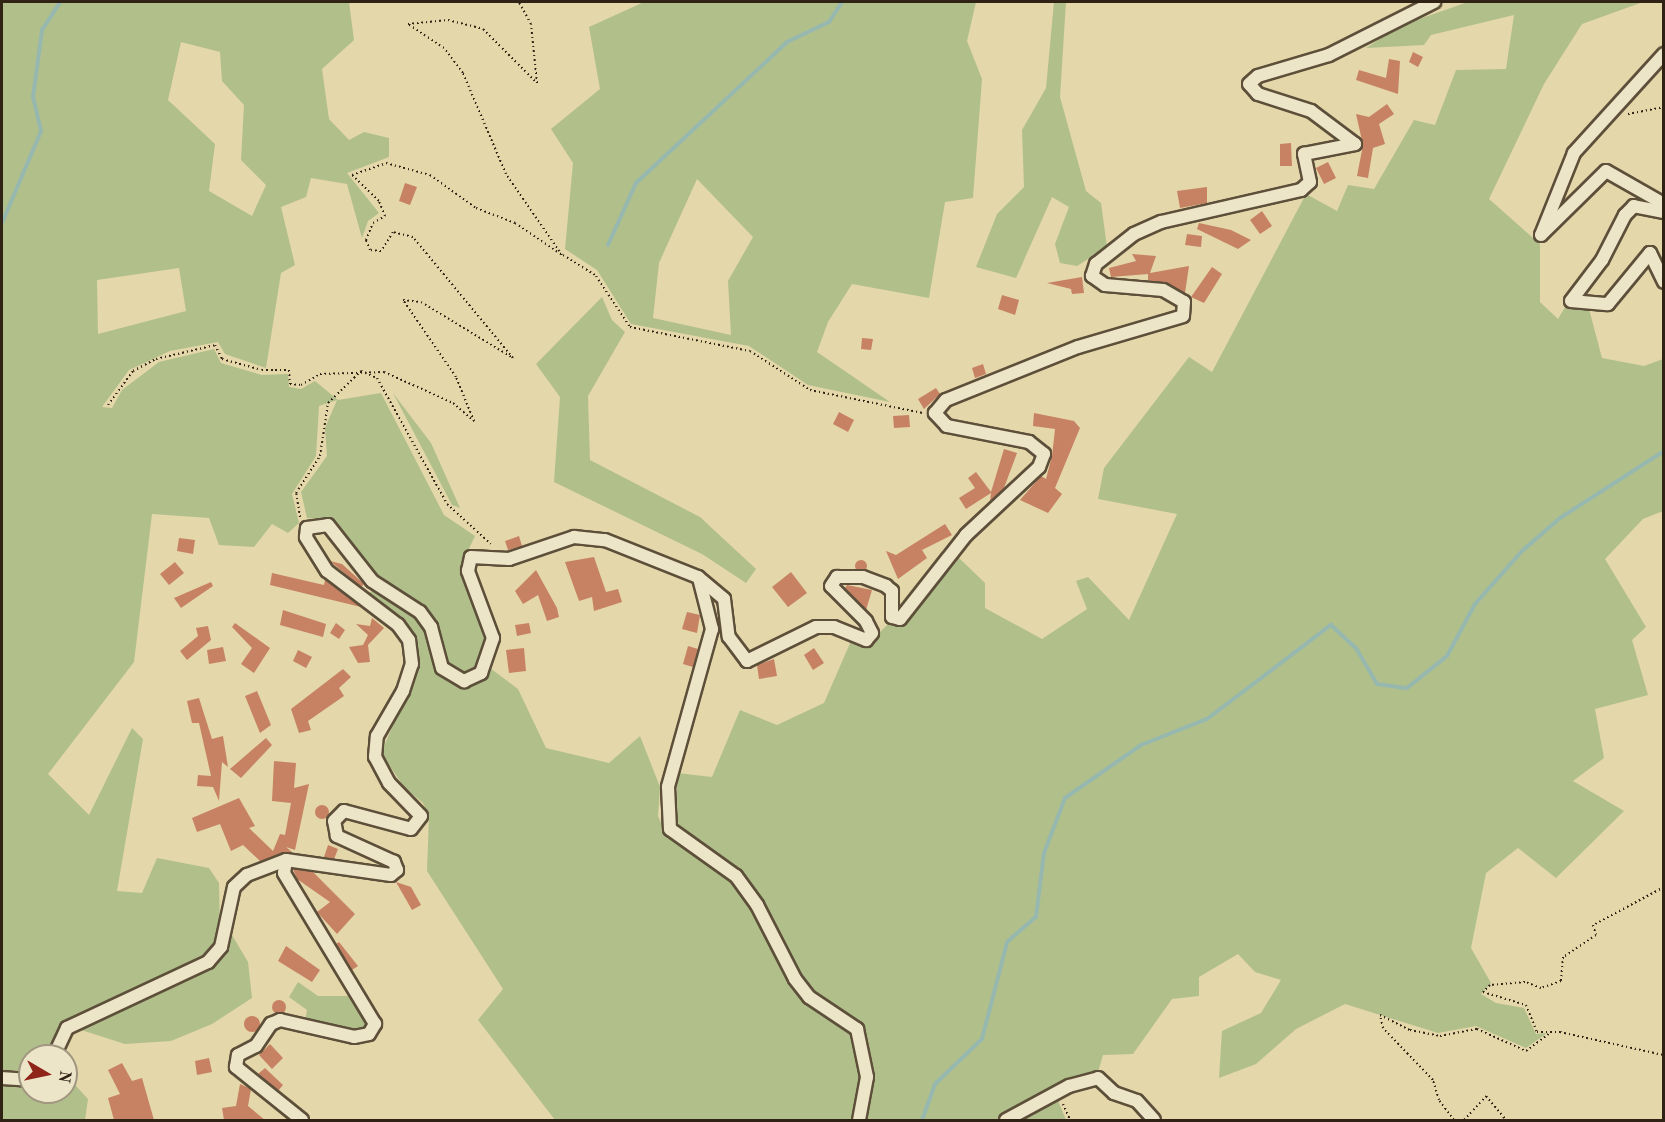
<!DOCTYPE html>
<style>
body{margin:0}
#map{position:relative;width:1665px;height:1122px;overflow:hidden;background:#e4d7aa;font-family:"Old Standard TT",serif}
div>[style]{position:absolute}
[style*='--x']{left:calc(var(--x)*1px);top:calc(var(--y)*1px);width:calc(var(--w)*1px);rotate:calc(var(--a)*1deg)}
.green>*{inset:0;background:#b1bf8b}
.stream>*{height:4px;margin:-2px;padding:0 2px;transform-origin:2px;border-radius:2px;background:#97b8af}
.building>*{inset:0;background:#c78263}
.round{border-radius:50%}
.path>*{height:2px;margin-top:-1px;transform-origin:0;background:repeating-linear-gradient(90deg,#302215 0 1.5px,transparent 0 4.5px)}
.roads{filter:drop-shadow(2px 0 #5d4f3a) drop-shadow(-2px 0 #5d4f3a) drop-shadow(0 2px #5d4f3a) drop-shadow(0 -2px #5d4f3a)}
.minor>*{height:12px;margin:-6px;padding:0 6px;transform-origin:6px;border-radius:6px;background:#ede5c8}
span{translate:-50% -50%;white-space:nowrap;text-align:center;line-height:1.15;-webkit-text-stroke:4.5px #ede5c8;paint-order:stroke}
.frame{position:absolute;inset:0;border:3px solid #302215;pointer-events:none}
.north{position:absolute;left:18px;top:1044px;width:60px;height:60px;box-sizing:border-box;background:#ede5c8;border:2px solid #a19780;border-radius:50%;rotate:99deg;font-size:16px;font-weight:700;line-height:24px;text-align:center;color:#302215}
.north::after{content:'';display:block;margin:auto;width:21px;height:27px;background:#8f2418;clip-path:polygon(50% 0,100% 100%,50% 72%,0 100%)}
</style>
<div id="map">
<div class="green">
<i style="clip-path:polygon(evenodd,2px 2px,349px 2px,354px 40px,322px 69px,329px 119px,349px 140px,364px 132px,389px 138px,389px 157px,347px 173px,379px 213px,368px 221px,362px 238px,347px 184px,311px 178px,306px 197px,281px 207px,295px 265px,281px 273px,266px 368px,225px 354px,218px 342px,170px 351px,129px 370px,102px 407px,112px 408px,122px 390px,159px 362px,214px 349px,221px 363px,262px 375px,288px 374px,289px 387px,301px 389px,315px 381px,338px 400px,381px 393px,444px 515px,475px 536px,465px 557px,489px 641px,477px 671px,465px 676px,445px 664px,434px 621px,422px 606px,375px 578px,329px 520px,307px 518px,301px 492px,327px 456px,325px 428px,337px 400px,319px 406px,316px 456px,292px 494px,299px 523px,288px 533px,272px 524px,254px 547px,219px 545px,209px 518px,152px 514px,134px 662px,48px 774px,89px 815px,132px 728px,143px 739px,117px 891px,142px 893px,157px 858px,209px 868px,219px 883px,220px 932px,216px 949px,205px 961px,63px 1027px,48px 1056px,30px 1056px,30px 1077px,2px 1076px,2px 2px,181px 42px,220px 52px,222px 81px,244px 105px,241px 160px,266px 185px,252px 216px,209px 191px,215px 144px,168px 100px,181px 42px,2px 2px,179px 268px,186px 311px,98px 334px,97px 280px,179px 268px)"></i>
<i style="clip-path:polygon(evenodd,644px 2px,976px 2px,967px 41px,982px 79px,973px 198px,945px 202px,929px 298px,852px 284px,828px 322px,817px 352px,890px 402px,808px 385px,749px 346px,631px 324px,597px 270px,565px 249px,573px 163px,551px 129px,600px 89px,589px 27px,644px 2px,697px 179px,753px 237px,728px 281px,731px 335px,653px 318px,659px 263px,697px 179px)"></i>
<i style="clip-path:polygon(1054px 2px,1066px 2px,1060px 97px,1086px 191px,1101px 203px,1107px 247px,1077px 266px,1060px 263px,1055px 244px,1069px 207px,1052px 197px,1016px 278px,976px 267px,997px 214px,1024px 187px,1022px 130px,1046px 88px)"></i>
<i style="clip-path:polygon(1468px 2px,1643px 2px,1582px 24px,1544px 84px,1489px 199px,1540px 244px,1540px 302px,1558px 319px,1567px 304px,1589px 309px,1602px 358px,1644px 366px,1663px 359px,1663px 511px,1643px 519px,1605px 559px,1646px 627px,1632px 640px,1648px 695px,1595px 709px,1604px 758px,1573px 781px,1624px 811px,1556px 878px,1518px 848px,1486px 873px,1471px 948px,1491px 983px,1481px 994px,1496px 1003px,1524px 1008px,1536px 1034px,1547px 1033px,1526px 1048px,1476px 1026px,1438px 1033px,1345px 1004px,1296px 1029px,1256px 1064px,1219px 1078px,1222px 1031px,1261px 1013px,1281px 980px,1255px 972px,1238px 954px,1199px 977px,1199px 996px,1172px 999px,1133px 1054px,1103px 1055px,1098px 1072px,997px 1120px,863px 1120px,872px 1062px,859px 1027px,805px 985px,740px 871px,686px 835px,676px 820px,677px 773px,712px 777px,740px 710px,777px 725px,824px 703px,851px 641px,867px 645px,890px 622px,901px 624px,959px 558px,985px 583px,985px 608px,1042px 639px,1087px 609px,1076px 581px,1088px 577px,1129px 620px,1177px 514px,1098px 499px,1104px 468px,1189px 357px,1212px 372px,1306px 194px,1337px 211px,1348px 185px,1374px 189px,1414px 120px,1435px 125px,1456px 70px,1506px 69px,1514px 15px,1431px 35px,1424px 45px,1366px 48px,1402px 25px)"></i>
<i style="clip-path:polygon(602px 297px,612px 320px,625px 332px,588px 396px,590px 460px,700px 517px,756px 569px,746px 583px,702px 554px,554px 482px,560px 397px,536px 364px)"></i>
<i style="clip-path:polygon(393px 393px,431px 443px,460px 508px,452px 505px)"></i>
<i style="clip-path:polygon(376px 588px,423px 623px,440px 673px,466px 685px,480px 680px,490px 668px,518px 689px,546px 748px,609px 763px,640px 736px,660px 787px,658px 816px,667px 837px,735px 881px,777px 949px,792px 990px,854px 1032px,863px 1081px,854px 1120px,555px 1120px,478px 1020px,503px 989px,427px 871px,429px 816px,423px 803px,404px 787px,381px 753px,418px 668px,412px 635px,368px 594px)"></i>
<i style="clip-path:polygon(232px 935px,248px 962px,252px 998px,212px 1024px,171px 1041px,125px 1044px,75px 1028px,226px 947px)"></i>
<i style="clip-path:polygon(298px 982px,318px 996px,356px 996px,372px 1024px,366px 1032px,353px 1035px,305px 1023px,307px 1010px,289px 997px)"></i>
<i style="clip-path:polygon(66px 1075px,88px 1099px,85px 1120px,2px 1120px,2px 1082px,30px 1084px,30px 1092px,66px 1092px)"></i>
<i style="clip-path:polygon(1057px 1098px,1066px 1120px,1016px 1120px)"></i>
</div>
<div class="stream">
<i style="--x:2;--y:223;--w:100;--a:-67"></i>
<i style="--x:41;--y:131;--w:35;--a:-103"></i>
<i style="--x:33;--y:97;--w:68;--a:-82.3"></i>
<i style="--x:42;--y:30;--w:33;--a:-57"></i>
<i style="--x:608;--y:245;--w:68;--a:-65.7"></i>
<i style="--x:636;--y:183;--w:207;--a:-43"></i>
<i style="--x:787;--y:42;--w:47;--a:-25.5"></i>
<i style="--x:829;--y:22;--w:24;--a:-57"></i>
<i style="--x:922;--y:1120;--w:38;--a:-70"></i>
<i style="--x:935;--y:1084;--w:65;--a:-43.8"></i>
<i style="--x:982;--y:1039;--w:100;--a:-75.5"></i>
<i style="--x:1007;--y:942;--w:38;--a:-41"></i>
<i style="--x:1036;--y:917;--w:64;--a:-82.9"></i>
<i style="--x:1044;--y:853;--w:59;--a:-69.1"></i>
<i style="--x:1065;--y:798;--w:93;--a:-34.9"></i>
<i style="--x:1141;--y:745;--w:71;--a:-21.5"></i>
<i style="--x:1207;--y:719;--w:156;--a:-37.2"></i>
<i style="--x:1331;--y:625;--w:34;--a:43"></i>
<i style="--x:1356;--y:648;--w:42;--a:59.7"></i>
<i style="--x:1377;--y:684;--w:30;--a:8"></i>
<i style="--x:1407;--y:688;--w:51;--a:-38.7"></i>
<i style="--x:1447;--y:656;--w:59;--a:-61.7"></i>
<i style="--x:1475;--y:604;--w:71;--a:-48.4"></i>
<i style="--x:1522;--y:551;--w:50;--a:-41"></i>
<i style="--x:1560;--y:518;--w:124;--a:-32.8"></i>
</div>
<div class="building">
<i style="clip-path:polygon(1413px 52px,1423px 57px,1418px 67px,1409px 62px)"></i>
<i style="clip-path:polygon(1389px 59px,1400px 61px,1398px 94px,1356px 80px,1359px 70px,1386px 78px)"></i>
<i style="clip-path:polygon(1387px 104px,1394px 114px,1379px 124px,1385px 144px,1373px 148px,1368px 178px,1357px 176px,1363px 145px,1356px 114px,1369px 117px)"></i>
<i style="clip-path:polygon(1291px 143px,1292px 166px,1280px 166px,1280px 144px)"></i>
<i style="clip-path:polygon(1328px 162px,1336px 178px,1324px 184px,1316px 168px)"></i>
<i style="clip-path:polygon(405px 183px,417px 187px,410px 205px,399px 201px)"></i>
<i style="clip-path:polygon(1207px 187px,1207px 203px,1180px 208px,1177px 191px)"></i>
<i style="clip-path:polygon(1262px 211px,1272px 226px,1260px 234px,1250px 220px)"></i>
<i style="clip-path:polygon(1199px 223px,1231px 230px,1251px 240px,1238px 249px,1197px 229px)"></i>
<i style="clip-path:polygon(1187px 234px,1202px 236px,1201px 247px,1185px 245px)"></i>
<i style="clip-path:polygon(1132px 254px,1156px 256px,1150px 273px,1189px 266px,1185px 293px,1148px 280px,1148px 274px,1111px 277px,1109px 268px,1136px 261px)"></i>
<i style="clip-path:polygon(1212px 267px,1222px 274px,1204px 303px,1191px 297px)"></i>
<i style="clip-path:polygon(1082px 277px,1084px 293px,1072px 294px,1071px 289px,1047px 283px)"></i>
<i style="clip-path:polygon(1002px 295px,1019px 300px,1015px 315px,998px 309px)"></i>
<i style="clip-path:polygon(862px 338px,873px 339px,871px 350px,861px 349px)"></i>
<i style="clip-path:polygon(983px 364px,986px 374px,975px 378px,972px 368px)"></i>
<i style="clip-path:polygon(936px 388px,940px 394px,924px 409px,918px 399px)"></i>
<i style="clip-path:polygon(839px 412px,854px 420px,848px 432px,833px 424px)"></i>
<i style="clip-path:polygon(1034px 413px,1074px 421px,1080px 428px,1055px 488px,1062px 494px,1048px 513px,1020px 500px,1041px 476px,1046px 479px,1052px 456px,1055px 429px,1033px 426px)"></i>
<i style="clip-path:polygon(909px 415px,910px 427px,894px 428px,893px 416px)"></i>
<i style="clip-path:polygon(1004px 449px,1017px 453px,1004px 488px,990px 501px,991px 493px,966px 509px,959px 498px,975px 488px,968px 478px,976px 472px,991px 492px)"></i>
<i style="clip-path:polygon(945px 524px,952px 535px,922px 550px,927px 558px,898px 579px,886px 551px,896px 555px)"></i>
<i style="clip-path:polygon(519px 536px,522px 546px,508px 550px,505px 541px)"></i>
<i style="clip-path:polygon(179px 538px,195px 540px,193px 554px,177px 551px)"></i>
<i style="clip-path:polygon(594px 557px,606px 592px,618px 589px,622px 602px,594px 611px,592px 597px,579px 601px,565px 562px)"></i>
<i class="round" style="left:855px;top:560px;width:12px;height:12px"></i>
<i style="clip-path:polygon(330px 561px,342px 564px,364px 584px,361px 587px)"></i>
<i style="clip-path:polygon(175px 562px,184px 573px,169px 585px,160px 574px)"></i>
<i style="clip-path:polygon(536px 570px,557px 608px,559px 617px,547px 621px,538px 595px,523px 604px,515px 591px)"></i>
<i style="clip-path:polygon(791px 572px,807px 593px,788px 607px,772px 587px)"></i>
<i style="clip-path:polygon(272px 573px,324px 585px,325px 580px,361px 607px,270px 585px)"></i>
<i style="clip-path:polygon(211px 582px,213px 586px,181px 608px,174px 598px)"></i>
<i style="clip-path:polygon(847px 585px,872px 590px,866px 610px,845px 588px)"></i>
<i style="clip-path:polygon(283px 610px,326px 624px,323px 637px,280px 625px)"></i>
<i style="clip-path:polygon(687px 612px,700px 615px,697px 633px,682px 629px)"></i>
<i style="clip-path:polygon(372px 618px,384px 628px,368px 645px,370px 662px,358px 663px,349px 647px,363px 645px,368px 635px,356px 624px,370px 626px)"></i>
<i style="clip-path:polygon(235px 623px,270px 648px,254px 673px,241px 664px,252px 648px,232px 627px)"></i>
<i style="clip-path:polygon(336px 623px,345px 630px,339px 639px,330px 633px)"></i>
<i style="clip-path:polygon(529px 623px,531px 633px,517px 636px,515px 625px)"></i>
<i style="clip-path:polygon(208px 626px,211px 640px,187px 660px,180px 651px,198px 636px,196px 628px)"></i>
<i style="clip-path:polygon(688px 646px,698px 649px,693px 667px,683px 664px)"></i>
<i style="clip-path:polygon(223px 647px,226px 661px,209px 664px,207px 650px)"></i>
<i style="clip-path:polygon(524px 648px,526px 671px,509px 673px,506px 650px)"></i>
<i style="clip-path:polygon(814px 648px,824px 663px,813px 670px,804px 655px)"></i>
<i style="clip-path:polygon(298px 650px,312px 657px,306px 668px,293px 661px)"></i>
<i style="clip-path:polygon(774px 659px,777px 676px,759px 679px,757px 665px)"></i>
<i style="clip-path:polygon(343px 669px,351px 677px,339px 688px,344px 696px,308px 721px,311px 730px,299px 733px,291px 709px)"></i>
<i style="clip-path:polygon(257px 691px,271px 725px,260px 733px,245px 696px)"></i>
<i style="clip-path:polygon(199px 698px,212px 739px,223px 736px,228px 767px,222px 762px,219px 801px,213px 787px,197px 786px,198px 775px,211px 776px,199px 723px,192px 723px,187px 701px)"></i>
<i style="clip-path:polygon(266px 738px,272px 745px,241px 778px,230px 769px)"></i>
<i style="clip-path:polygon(274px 761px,296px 763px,294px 788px,309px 784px,295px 850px,286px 847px,292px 852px,260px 861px,243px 845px,231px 851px,220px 824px,197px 832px,192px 818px,239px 798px,255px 826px,249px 828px,273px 851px,280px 834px,285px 835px,291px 803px,272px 801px)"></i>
<i class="round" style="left:315px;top:805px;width:14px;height:14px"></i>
<i style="clip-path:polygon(328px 845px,338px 849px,334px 859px,324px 857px)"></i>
<i style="clip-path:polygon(293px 869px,313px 872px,355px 914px,337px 934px,317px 912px,330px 902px,297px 879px)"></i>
<i style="clip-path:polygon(396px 882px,411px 887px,421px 905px,412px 910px)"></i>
<i style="clip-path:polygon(339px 942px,358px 966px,352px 970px,336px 944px)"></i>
<i style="clip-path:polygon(286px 946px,320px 970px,312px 982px,278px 961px)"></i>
<i class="round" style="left:272px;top:1000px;width:14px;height:14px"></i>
<i class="round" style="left:244px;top:1016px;width:16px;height:16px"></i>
<i style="clip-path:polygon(270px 1044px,283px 1058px,272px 1069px,259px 1055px)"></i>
<i style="clip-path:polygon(209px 1058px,212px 1072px,197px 1075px,195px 1061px)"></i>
<i style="clip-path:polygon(122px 1063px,132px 1081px,142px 1078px,154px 1120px,114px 1120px,108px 1098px,120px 1094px,108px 1070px)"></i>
<i style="clip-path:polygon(265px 1068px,283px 1085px,278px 1091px,258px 1074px)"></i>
<i style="clip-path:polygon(240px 1084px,251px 1089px,248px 1106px,265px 1120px,224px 1120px,222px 1108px,236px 1106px)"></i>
</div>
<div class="path">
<i style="--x:1628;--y:114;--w:37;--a:-11"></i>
<i style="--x:563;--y:255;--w:39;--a:32"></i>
<i style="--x:596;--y:276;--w:61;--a:56.3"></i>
<i style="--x:630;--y:327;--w:122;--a:11.3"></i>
<i style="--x:750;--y:351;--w:72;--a:33"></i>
<i style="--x:810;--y:390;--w:115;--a:11.5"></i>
<i style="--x:108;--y:405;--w:42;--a:-53.7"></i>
<i style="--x:133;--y:371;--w:26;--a:-28"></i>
<i style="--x:156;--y:359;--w:61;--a:-13.3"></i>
<i style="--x:215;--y:345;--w:16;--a:63"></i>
<i style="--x:222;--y:359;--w:41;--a:15.4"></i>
<i style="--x:262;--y:370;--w:27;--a:0"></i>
<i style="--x:289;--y:370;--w:14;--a:86"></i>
<i style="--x:290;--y:384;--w:11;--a:5"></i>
<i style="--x:301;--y:385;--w:22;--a:-30"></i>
<i style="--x:320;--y:374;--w:64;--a:-1.8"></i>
<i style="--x:384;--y:372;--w:76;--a:24.2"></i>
<i style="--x:453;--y:403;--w:28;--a:41"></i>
<i style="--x:474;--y:421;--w:48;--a:-112.2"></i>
<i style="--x:456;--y:377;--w:93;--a:-124.5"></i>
<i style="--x:403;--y:300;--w:18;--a:6"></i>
<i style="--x:421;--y:302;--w:108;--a:31.3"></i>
<i style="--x:513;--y:358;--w:157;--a:-129.6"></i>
<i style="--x:413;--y:237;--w:21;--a:-166"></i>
<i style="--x:393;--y:232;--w:22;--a:122"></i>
<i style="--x:381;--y:251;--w:11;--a:-175"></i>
<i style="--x:370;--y:250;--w:11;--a:-112"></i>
<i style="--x:366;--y:240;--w:18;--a:-68"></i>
<i style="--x:373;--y:223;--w:14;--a:-30"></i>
<i style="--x:385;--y:216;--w:16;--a:-112"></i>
<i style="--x:379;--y:201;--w:37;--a:-136"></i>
<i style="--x:352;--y:175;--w:36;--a:-19"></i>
<i style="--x:386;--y:163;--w:46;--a:15.3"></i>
<i style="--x:430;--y:175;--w:57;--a:35.7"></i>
<i style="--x:476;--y:208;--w:42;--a:21"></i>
<i style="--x:515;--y:223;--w:57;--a:34.2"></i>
<i style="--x:562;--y:255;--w:98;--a:-124.7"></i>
<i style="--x:506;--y:174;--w:110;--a:-113.1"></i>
<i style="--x:463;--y:73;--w:31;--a:-127"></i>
<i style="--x:444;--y:48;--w:43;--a:-146.3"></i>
<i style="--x:408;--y:24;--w:40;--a:-5.7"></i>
<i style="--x:448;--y:20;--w:36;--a:14"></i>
<i style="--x:483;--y:29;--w:76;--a:45"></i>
<i style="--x:537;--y:83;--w:59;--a:-95.8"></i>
<i style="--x:531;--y:24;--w:25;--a:-119"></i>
<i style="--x:300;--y:517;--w:24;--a:-99"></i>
<i style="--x:296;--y:493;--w:44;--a:-57"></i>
<i style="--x:320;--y:456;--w:54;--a:-81.4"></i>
<i style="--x:328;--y:403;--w:46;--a:-44.1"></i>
<i style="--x:361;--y:371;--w:17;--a:24"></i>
<i style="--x:377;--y:378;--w:144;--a:60.9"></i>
<i style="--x:447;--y:504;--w:59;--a:42.3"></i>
<i style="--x:1664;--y:887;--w:81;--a:151.8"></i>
<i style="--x:1593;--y:925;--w:10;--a:73"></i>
<i style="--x:1596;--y:935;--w:40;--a:146"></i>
<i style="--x:1563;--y:957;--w:24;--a:95"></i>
<i style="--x:1561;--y:981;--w:21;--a:161"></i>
<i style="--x:1541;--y:988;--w:17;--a:-159"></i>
<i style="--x:1525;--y:982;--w:35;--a:175"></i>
<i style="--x:1490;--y:985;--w:10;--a:135"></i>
<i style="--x:1483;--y:992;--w:45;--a:16.8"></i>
<i style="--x:1526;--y:1005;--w:29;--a:68"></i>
<i style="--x:1537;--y:1032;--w:23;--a:0"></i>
<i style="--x:1560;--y:1032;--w:107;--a:12.5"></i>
<i style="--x:1063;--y:1104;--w:17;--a:66"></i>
<i style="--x:1454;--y:1120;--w:25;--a:-127"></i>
<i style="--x:1439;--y:1100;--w:21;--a:-107"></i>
<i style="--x:1433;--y:1080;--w:72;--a:-133.9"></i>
<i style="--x:1383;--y:1028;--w:13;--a:-103"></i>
<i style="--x:1380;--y:1015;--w:34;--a:27"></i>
<i style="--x:1410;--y:1030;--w:31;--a:11"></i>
<i style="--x:1440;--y:1036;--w:38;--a:-11"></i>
<i style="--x:1477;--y:1029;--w:54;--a:24.2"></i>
<i style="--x:1526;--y:1051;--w:31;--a:-37"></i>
<i style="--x:1464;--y:1120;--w:33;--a:-47"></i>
<i style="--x:1486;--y:1096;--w:31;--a:50"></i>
</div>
<div class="roads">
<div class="minor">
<i style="--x:1664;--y:54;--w:134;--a:132.3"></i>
<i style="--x:1574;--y:153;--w:88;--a:111.9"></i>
<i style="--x:1541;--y:235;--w:91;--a:-44.6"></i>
<i style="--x:1606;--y:171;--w:67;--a:29.6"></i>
<i style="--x:1664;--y:212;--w:31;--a:-169"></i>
<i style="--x:1634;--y:206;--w:13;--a:135"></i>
<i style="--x:1625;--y:215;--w:51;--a:117.1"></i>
<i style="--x:1602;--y:260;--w:51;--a:127.1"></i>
<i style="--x:1571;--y:301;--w:37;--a:5"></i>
<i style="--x:1608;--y:304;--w:66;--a:-50.5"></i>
<i style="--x:1650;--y:253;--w:32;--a:64"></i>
<i style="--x:699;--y:578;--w:53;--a:75.7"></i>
<i style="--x:712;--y:629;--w:164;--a:105.6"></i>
<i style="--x:668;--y:787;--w:42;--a:87.3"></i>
<i style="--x:670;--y:829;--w:81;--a:35.5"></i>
<i style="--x:736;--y:876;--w:36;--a:54"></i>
<i style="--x:757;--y:905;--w:83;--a:62.8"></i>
<i style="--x:795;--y:979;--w:23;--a:52"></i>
<i style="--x:809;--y:997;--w:58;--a:33.7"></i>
<i style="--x:857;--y:1029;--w:49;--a:78.2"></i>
<i style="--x:867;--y:1077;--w:44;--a:100.5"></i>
<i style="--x:54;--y:1056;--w:31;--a:-65"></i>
<i style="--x:67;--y:1028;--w:156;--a:-25.1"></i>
<i style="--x:208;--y:962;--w:20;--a:-49"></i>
<i style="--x:221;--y:947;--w:61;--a:-77.8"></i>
<i style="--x:234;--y:887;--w:18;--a:-43"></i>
<i style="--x:247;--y:875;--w:42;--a:-21"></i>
<i style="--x:2;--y:1078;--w:28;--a:4"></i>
<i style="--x:302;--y:1120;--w:85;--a:-141.2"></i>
<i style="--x:236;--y:1067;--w:12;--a:-81"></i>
<i style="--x:238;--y:1055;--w:20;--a:-27"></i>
<i style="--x:256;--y:1046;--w:27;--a:-56"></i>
<i style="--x:271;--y:1024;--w:10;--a:-24"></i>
<i style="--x:280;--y:1020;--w:76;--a:12.9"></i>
<i style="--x:354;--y:1037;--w:15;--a:-11"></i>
<i style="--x:369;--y:1034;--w:12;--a:-59"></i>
<i style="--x:375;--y:1024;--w:176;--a:-121.1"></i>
<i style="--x:284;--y:873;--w:13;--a:-81"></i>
<i style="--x:286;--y:860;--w:106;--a:8.1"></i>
<i style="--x:391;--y:875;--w:8;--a:-40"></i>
<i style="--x:397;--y:870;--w:9;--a:-111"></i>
<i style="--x:394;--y:862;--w:63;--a:-155.5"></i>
<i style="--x:337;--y:836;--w:15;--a:-101"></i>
<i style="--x:334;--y:821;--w:14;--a:-45"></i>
<i style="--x:344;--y:811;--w:69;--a:15"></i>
<i style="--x:411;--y:829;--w:16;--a:-52"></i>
<i style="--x:421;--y:816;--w:46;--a:-134.1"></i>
<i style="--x:389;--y:783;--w:30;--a:-118"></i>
<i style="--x:375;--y:757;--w:21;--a:-85"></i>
<i style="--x:377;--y:736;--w:52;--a:-60"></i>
<i style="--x:403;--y:691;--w:28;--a:-72"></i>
<i style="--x:412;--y:664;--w:24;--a:-97"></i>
<i style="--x:409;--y:640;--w:19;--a:-126"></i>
<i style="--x:398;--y:625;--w:89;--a:-142.7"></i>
<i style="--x:327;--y:571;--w:40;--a:-122"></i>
<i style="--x:306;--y:537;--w:9;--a:-84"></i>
<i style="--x:307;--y:528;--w:21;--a:-8"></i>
<i style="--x:328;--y:525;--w:71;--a:51.8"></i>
<i style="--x:372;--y:581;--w:57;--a:32.9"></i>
<i style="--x:420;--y:612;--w:19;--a:54"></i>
<i style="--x:431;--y:627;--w:42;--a:75"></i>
<i style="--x:442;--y:668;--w:26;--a:31"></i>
<i style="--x:464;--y:681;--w:19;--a:-25"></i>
<i style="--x:481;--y:673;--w:37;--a:-71"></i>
<i style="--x:493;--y:638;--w:72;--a:-110.5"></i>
<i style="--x:468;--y:571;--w:14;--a:-78"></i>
<i style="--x:471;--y:557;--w:38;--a:3"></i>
<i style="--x:509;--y:559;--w:69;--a:-18.7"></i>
<i style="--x:574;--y:537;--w:31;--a:6"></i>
<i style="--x:605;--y:540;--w:100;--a:21.7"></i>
<i style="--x:698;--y:577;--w:34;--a:40"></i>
<i style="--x:724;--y:599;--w:38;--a:83"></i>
<i style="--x:729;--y:637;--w:30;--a:53"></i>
<i style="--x:747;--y:661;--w:77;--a:-26.2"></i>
<i style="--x:816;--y:627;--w:18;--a:0"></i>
<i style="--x:834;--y:627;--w:35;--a:22"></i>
<i style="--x:866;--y:640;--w:9;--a:-49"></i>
<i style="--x:872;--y:633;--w:13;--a:-117"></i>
<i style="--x:866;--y:621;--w:49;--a:-135"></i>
<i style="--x:831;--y:586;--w:11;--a:-56"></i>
<i style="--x:837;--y:577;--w:26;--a:0"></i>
<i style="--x:863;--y:577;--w:25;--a:21"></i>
<i style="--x:886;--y:586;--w:8;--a:40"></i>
<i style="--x:892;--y:591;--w:26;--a:90"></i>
<i style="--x:892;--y:617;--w:8;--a:14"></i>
<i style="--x:900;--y:619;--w:107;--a:-51.8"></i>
<i style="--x:966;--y:535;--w:100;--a:-43"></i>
<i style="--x:1039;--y:467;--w:14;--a:-69"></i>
<i style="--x:1044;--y:454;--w:19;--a:-141"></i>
<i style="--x:1029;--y:442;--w:84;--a:-169"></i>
<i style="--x:947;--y:426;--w:18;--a:-133"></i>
<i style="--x:935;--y:413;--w:17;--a:-50"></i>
<i style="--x:946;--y:400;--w:142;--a:-21.9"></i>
<i style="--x:1078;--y:347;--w:109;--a:-16.4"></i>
<i style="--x:1183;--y:316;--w:14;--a:-86"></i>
<i style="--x:1184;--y:302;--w:24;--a:-150"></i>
<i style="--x:1163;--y:290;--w:58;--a:-175.1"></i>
<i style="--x:1105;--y:285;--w:16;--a:-145"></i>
<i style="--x:1092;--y:276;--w:13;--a:-72"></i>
<i style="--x:1096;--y:264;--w:48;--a:-38.3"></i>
<i style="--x:1134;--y:234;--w:30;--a:-24"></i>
<i style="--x:1161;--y:222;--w:144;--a:-12.9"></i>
<i style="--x:1301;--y:190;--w:12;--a:-42"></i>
<i style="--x:1310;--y:182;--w:29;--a:-102"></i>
<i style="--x:1304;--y:154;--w:52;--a:-11.1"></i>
<i style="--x:1355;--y:144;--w:55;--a:-143.1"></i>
<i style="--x:1311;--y:111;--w:56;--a:-162.2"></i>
<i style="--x:1258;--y:94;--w:13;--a:-132"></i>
<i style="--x:1249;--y:84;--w:12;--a:-42"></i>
<i style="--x:1258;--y:76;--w:74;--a:-16.5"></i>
<i style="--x:1329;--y:55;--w:118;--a:-26.8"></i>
<i style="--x:1006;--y:1120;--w:72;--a:-28.4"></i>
<i style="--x:1069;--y:1086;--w:30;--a:-15"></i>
<i style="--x:1098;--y:1078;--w:22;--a:43"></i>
<i style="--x:1114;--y:1093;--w:24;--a:19"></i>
<i style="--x:1137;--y:1101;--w:25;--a:48"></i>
</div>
</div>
<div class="frame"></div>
<div class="north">N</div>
</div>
